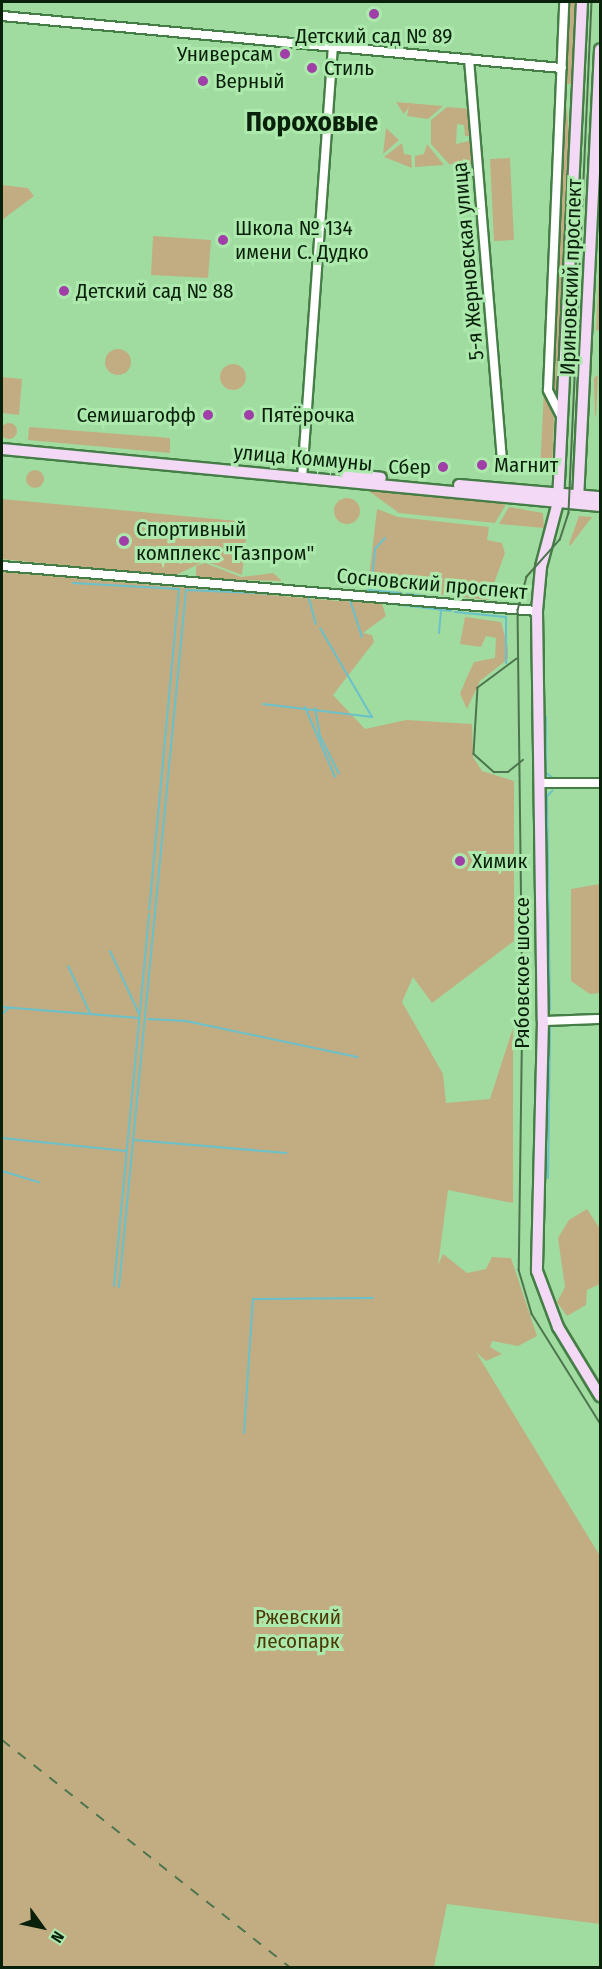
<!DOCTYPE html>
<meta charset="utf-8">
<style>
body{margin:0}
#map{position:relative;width:602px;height:1969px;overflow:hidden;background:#a0dca0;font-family:"Fira Sans Condensed",sans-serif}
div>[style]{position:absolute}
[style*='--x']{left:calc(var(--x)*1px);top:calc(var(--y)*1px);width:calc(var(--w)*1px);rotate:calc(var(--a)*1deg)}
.green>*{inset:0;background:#c2ad82}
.round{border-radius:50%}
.stream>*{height:2px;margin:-1px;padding:0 1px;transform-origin:1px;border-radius:1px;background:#6ac1ca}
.roads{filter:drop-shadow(2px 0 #457d46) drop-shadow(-2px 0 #457d46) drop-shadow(0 2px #457d46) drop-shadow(0 -2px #457d46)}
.minor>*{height:8px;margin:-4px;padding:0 4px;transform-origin:4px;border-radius:4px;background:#fff}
.secondary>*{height:10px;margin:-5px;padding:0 5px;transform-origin:5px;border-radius:5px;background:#f3d9f5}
.tram>*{height:1.5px;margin:-0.75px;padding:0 0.75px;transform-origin:0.75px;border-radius:0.75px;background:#4c744d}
.rail>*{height:2px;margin-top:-1px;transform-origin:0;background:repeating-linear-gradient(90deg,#4c744d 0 10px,transparent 0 20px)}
.dots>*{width:16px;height:16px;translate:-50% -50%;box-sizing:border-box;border:3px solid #ade9ad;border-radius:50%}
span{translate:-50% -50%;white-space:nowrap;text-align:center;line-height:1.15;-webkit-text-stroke:6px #ade9ad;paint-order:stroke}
.poi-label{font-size:21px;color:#09210b}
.right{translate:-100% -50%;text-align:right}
.left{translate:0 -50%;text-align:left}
.street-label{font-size:21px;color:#09210b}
.park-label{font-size:21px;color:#4c3805}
.district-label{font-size:27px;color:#09210b;font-weight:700}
.frame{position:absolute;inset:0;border:3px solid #09210b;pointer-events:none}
.north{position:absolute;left:12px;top:1897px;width:60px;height:60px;-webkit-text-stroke:4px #ade9ad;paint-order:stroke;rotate:123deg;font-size:16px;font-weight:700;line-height:24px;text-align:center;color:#09210b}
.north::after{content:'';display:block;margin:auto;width:21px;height:27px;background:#09210b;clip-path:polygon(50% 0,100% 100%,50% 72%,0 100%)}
</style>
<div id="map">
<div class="green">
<i style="clip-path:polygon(568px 2px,576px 2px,573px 84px,565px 84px)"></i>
<i style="clip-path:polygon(565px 94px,570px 141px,557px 400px,552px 388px)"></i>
<i style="clip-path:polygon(396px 102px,443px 106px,428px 119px,407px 116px,409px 107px,404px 114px)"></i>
<i style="clip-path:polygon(447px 107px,471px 109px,474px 136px,465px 136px,464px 125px,457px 124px,456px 144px,474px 140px,476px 164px,449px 164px,431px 144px,431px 120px)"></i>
<i style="clip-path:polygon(386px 128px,399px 140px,383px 154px)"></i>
<i style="clip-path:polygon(402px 143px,404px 154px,411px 155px,412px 168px,384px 157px)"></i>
<i style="clip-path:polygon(427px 144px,444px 165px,415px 167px,415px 156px,424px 154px)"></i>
<i style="clip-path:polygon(510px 158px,514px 240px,494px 241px,490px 159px)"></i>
<i style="clip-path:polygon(2px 185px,28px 188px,34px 196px,2px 220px)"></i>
<i style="clip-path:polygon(153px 236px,211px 240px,208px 278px,151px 275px)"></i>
<i style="clip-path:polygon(600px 246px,600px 331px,596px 330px)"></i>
<i class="round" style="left:105px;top:349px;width:26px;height:26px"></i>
<i class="round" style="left:220px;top:364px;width:26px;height:26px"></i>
<i style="clip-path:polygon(598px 375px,596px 416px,595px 417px,594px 378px)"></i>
<i style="clip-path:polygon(2px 377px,22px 379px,19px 415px,2px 413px)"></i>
<i style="clip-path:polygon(544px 391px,554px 419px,552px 472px,540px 470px)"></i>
<i class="round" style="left:1px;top:423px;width:16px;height:16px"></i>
<i style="clip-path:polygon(29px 427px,170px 438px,170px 453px,28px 440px)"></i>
<i style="clip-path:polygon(244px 450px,288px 454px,287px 460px,244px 455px)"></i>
<i style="clip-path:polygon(342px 468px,429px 475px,342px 471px)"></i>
<i class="round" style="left:26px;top:470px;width:18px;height:18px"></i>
<i style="clip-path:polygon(366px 489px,506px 502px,505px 506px,495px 523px,399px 513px)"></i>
<i class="round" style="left:334px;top:498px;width:26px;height:26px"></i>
<i style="clip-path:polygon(2px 499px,248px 522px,242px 575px,205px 561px,172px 577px,2px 559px)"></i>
<i style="clip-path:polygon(509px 507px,543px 513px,544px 528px,499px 524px)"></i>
<i style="clip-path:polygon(377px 509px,398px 517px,489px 527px,487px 540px,502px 543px,505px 553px,488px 600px,368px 586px)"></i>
<i style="clip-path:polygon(579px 516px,592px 517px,570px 546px,569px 544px)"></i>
<i style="clip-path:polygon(205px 563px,241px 577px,273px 573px,282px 581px,196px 579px,196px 566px)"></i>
<i style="clip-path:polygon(2px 572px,339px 601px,356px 597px,382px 604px,386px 616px,363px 633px,372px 635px,374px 642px,333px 695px,365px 729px,406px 720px,472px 724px,473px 757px,482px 771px,514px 781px,514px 941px,432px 1003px,413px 977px,402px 1002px,443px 1074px,446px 1103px,490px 1099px,513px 1028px,513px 1203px,448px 1190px,438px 1265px,443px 1254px,467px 1273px,486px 1269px,492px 1257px,511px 1258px,537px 1336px,518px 1346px,492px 1341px,490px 1347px,502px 1354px,486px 1361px,476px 1352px,600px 1556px,600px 1924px,447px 1904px,434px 1967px,2px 1968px)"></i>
<i style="clip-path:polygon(465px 617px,501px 622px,508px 647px,508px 659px,480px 681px,467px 709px,460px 694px,467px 677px,474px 662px,495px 658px,496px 638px,486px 636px,481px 647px,460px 644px)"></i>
<i style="clip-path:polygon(600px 884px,600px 993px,590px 994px,571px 981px,571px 889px)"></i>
<i style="clip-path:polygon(587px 1209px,600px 1229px,600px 1284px,587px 1290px,586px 1305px,567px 1316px,557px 1302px,565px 1287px,558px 1238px,569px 1220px)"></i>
</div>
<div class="stream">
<i style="--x:73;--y:583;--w:106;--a:3.2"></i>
<i style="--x:179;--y:589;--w:322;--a:95.3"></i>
<i style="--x:368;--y:590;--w:33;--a:5"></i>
<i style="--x:371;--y:590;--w:41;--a:-84.4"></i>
<i style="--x:375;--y:549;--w:15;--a:-48"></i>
<i style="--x:407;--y:594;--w:40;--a:7.1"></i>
<i style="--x:308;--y:595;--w:30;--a:75"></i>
<i style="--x:344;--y:598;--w:108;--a:6.9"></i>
<i style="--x:350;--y:600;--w:39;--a:72"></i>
<i style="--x:455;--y:612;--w:51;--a:5.6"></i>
<i style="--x:506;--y:617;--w:46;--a:90"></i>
<i style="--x:320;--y:628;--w:103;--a:59.7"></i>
<i style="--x:439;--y:633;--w:23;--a:-85"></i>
<i style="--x:263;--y:704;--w:110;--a:6.8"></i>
<i style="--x:305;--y:707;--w:76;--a:66.8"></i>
<i style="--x:315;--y:708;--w:28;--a:80"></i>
<i style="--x:320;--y:736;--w:42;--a:63.4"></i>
<i style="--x:546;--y:717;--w:56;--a:90"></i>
<i style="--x:546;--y:773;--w:9;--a:36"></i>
<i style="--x:110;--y:951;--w:69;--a:65.3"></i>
<i style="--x:68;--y:966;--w:52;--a:64.9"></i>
<i style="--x:2;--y:1007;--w:138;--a:4.6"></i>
<i style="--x:550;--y:1010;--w:214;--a:-90.8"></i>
<i style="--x:547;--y:796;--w:8;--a:-45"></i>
<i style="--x:2;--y:1014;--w:9;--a:-41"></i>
<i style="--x:148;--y:1019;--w:38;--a:3"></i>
<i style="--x:186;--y:1021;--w:175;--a:11.9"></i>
<i style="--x:2;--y:1138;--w:125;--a:6"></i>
<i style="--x:135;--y:1140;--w:152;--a:4.9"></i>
<i style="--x:2;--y:1171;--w:39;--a:17"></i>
<i style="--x:548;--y:1178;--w:150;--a:-89.2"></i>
<i style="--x:114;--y:1286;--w:374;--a:-84.6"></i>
<i style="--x:119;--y:1287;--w:700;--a:-84.51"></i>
<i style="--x:186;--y:590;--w:116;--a:2.5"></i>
<i style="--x:244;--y:1433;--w:134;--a:-86.2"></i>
<i style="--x:253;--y:1299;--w:120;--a:-0.5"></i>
</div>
<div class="roads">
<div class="minor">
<i style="--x:2;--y:16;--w:562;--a:5.31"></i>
<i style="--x:469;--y:59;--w:403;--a:85.3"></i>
<i style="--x:562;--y:418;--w:31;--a:-117"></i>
<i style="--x:548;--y:390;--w:388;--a:-87.6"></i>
<i style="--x:302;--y:478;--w:433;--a:-85.9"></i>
<i style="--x:2;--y:566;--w:537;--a:4.81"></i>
<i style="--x:539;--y:783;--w:61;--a:0"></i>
<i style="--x:543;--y:1021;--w:57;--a:-2"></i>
</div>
<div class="secondary">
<i style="--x:582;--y:2;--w:501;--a:92.75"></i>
<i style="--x:558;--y:502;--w:67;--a:104.7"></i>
<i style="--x:541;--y:567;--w:44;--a:95.2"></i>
<i style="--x:537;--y:611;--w:410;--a:89.2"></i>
<i style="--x:543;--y:1021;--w:250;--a:91.4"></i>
<i style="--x:537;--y:1271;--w:60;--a:69.4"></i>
<i style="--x:558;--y:1327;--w:81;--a:58.7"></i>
<i style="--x:2;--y:449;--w:601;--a:5.44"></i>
<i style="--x:345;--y:474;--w:36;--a:6"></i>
<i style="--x:459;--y:485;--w:142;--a:4.9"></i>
<i style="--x:578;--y:500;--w:451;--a:-87.2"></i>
</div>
</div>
<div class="tram">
<i style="--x:592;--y:2;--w:512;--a:92.58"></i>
<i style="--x:569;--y:513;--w:28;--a:108"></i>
<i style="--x:560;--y:540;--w:50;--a:131.7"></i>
<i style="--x:527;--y:577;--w:34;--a:105"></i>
<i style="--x:518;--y:610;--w:389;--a:89.3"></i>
<i style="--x:523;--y:999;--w:271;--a:90.8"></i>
<i style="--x:519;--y:1270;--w:46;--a:73.5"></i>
<i style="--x:532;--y:1314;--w:128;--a:58"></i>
<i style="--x:517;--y:659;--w:49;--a:143.4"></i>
<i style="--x:478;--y:688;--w:66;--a:93.5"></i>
<i style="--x:474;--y:754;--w:27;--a:42"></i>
<i style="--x:494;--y:772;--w:14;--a:0"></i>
<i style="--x:508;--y:772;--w:19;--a:-39"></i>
</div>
<div class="rail">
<i style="--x:2;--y:1740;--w:368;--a:38.3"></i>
</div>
<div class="dots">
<i style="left:374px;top:14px;background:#9f3fa7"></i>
<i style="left:285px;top:54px;background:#9f3fa7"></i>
<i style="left:312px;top:68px;background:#9f3fa7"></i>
<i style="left:203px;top:81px;background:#9f3fa7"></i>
<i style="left:223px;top:240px;background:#9f3fa7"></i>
<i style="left:64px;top:291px;background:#9f3fa7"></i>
<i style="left:208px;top:415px;background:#9f3fa7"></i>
<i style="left:249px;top:415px;background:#9f3fa7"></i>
<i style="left:482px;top:465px;background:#9f3fa7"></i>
<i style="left:443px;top:467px;background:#9f3fa7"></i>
<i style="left:124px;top:541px;background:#9f3fa7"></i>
<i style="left:460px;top:861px;background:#9f3fa7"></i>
</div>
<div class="poi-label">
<span style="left:374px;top:36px">Детский сад № 89</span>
<span class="right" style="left:273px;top:54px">Универсам</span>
<span class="left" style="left:324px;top:68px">Стиль</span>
<span class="left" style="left:215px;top:81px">Верный</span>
<span class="left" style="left:235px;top:240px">Школа № 134<br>имени С. Дудко</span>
<span class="left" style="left:76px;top:291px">Детский сад № 88</span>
<span class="right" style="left:196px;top:415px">Семишагофф</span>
<span class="left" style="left:261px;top:415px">Пятёрочка</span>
<span class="left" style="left:494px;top:465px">Магнит</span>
<span class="right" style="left:431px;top:467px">Сбер</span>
<span class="left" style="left:136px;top:541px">Cпортивный<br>комплекс "Газпром"</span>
<span class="left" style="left:472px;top:861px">Химик</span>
</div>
<div class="street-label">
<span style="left:468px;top:261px;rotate:-95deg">5-я Жерновская улица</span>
<span style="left:571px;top:277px;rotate:-88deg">Ириновский проспект</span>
<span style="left:303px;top:458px;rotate:5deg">улица Коммуны</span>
<span style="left:432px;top:584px;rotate:5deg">Сосновский проспект</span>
<span style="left:522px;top:973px;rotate:-90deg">Рябовское шоссе</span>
</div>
<div class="park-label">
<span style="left:298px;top:1629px">Ржевский<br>лесопарк</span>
</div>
<div class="district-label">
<span style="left:312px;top:123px">Пороховые</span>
</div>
<div class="frame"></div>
<div class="north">N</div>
</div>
